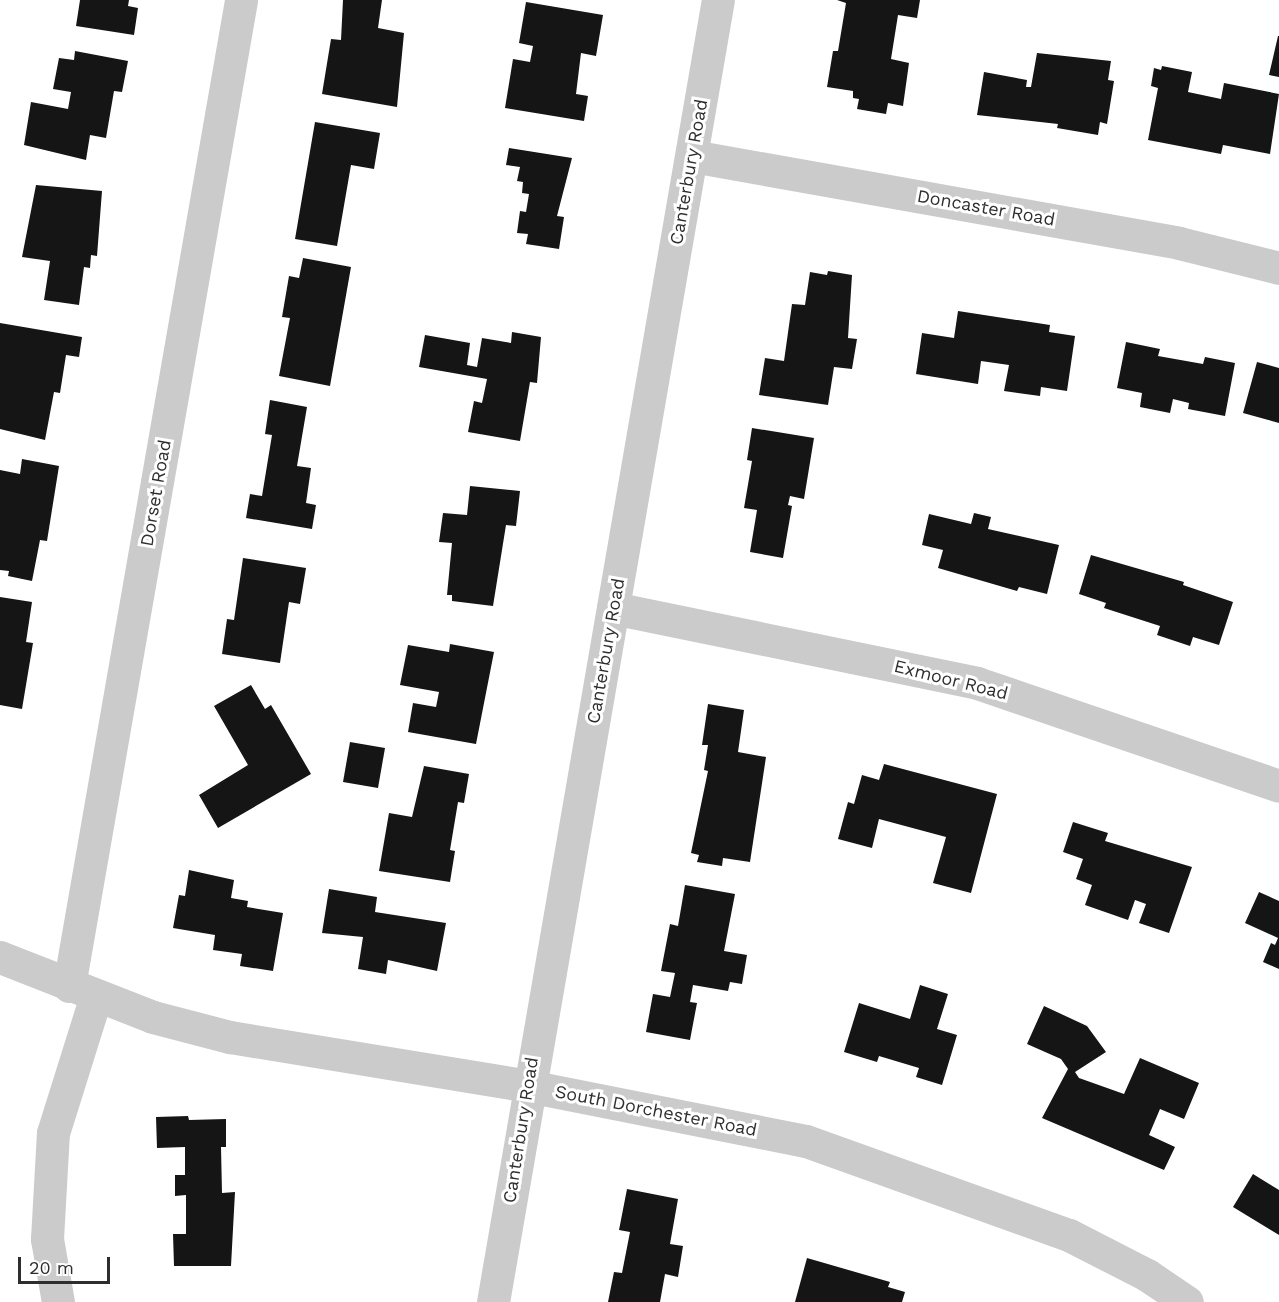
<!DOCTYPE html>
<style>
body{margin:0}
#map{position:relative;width:1279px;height:1302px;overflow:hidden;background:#fff;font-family:"Work Sans",sans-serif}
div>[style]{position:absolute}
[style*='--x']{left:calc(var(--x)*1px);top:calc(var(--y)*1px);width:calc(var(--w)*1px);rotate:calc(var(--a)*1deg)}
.building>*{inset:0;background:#151515}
.minor>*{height:33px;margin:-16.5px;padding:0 16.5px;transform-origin:16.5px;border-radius:16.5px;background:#cbcbcb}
span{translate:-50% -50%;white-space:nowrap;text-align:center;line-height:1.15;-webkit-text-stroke:6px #fff;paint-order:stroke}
.street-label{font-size:18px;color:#2e2e2e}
.scale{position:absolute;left:18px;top:1257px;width:92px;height:27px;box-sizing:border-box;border:3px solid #2e2e2e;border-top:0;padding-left:8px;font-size:18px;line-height:21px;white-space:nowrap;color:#2e2e2e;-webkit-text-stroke:4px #fff;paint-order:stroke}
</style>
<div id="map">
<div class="building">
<i style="clip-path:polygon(80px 0,129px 0,128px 6px,138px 8px,134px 35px,76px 26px)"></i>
<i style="clip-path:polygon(343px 0,382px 0,378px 28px,404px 33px,397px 107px,322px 94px,331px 39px,341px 40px)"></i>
<i style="clip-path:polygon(837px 0,920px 0,917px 18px,898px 15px,891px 59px,909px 63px,903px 106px,888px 103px,886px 114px,857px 109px,859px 99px,853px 98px,853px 91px,827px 87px,833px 51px,838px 51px,846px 3px)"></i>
<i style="clip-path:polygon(526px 2px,603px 15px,596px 56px,581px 53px,576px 94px,588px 96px,584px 121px,505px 108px,513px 59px,530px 62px,533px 46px,519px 43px)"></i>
<i style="clip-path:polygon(1278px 36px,1279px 36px,1279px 77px,1269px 75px)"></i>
<i style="clip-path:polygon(75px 51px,128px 61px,122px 92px,114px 91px,106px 138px,90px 135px,86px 160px,24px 145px,31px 102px,68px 109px,71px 92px,53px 89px,59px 58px,74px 60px)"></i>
<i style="clip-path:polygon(1037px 53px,1111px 61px,1108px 80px,1114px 81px,1107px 124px,1100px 122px,1098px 135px,1057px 128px,1058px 124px,977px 115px,984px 72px,1027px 80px,1026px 87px,1031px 87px)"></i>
<i style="clip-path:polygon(1162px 66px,1192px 72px,1188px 92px,1221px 99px,1224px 83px,1279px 94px,1270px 154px,1223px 145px,1221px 154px,1148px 140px,1158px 88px,1151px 86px,1154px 68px,1161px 70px)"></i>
<i style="clip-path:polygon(315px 122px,380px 133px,374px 169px,351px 165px,337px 246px,295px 239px)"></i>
<i style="clip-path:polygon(509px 148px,572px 158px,557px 216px,564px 217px,559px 249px,526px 244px,528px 234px,517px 233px,520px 211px,526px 212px,529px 194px,522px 193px,523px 182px,517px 181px,520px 167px,506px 165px)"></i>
<i style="clip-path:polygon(36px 185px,102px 191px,97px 256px,91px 255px,90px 268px,84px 267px,79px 305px,44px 300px,50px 261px,22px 257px)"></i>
<i style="clip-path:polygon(303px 258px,351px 267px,330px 386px,279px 376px,290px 318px,282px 317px,289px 276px,299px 278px)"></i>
<i style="clip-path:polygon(828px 271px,852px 275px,848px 338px,857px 339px,852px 369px,834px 367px,828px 405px,759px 395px,765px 358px,784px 361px,792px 304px,805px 305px,810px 272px,827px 275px)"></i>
<i style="clip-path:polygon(958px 311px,1050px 325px,1049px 332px,1075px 336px,1067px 391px,1041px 387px,1040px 396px,1004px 391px,1009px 365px,981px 361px,978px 384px,916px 374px,922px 333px,954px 338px)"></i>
<i style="clip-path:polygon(0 323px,82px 337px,79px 357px,66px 355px,60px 393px,54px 392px,45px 440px,0 429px)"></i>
<i style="clip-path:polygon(512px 332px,541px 337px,537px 383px,530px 382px,520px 441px,468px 432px,474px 401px,482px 403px,487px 379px,419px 367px,425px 335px,470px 343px,467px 365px,477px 367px,482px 338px,511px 343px)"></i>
<i style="clip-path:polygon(1126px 342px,1160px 349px,1158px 356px,1203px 364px,1205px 357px,1235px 363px,1225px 416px,1188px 409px,1189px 403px,1173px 399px,1170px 413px,1140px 407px,1142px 393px,1117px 388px)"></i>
<i style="clip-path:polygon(1257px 362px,1279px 368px,1279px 423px,1243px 413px)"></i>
<i style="clip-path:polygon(270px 400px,307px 407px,297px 466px,311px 468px,306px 503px,316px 505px,312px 529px,246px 518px,250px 494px,262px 496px,272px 435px,265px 434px)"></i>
<i style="clip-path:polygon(752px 428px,814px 438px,804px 499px,790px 496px,788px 505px,792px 506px,783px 558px,750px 552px,757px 510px,744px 508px,752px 461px,747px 460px)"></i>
<i style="clip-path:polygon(22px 459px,59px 466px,47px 541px,40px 540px,32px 581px,8px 576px,9px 571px,0 570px,0 470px,20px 474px)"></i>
<i style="clip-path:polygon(470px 486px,520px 491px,516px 526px,506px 525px,493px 606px,452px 601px,452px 595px,447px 595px,452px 543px,439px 542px,443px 513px,467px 515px)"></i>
<i style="clip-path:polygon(974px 513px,991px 517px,988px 529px,1059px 545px,1047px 594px,1019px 587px,1017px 591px,938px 568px,943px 550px,922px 545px,929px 514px,971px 524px)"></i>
<i style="clip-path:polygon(1091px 555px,1184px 582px,1183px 585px,1233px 602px,1219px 645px,1193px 637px,1190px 646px,1157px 635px,1160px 626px,1104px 608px,1106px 603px,1079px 594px)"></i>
<i style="clip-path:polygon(243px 558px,306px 568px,300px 604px,289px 602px,280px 663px,222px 654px,227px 619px,234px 620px)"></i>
<i style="clip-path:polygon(0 597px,32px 602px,26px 642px,33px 643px,22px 709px,0 705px)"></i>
<i style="clip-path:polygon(450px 644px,494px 652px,476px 744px,408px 732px,413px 703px,436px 707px,439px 692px,400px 685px,408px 645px,449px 652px)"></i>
<i style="clip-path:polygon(251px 685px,265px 709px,271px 705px,311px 774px,218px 828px,199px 795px,248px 765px,214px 706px)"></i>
<i style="clip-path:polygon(708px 704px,744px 710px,738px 752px,766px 757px,750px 862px,723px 858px,722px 866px,697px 862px,699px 855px,691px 853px,708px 771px,704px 770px,708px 745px,702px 745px)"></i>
<i style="clip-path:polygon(350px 742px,385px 748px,378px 788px,343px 782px)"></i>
<i style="clip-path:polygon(884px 764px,997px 794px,971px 893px,933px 883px,946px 837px,879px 819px,872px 848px,838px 839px,848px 802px,854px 804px,862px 775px,879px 780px)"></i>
<i style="clip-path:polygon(424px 766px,469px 774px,464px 803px,458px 802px,450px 850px,455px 851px,450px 882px,379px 871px,389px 813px,412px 817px)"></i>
<i style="clip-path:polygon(1073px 822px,1108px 833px,1105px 841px,1192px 867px,1169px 933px,1139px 923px,1146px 904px,1135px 900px,1128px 920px,1085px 905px,1092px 885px,1076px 879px,1083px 859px,1063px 852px)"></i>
<i style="clip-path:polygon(189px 870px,234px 880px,231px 898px,248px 901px,247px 907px,283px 913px,273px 971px,240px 966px,242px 954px,213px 950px,215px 935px,173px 928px,179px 895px,185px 896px)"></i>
<i style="clip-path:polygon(685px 885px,735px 894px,724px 951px,747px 955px,742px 984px,730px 982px,728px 991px,693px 985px,690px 1002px,697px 1003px,690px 1040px,646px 1032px,653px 994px,670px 997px,675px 973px,661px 971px,670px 924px,678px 926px)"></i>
<i style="clip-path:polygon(329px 889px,377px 897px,375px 912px,446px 923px,437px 971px,388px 960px,386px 974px,358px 969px,363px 937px,322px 933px)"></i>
<i style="clip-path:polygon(1259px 892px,1279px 901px,1279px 969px,1263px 962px,1271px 943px,1275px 945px,1278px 938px,1245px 923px)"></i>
<i style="clip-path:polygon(920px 985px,948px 994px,937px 1029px,957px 1035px,942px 1085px,916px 1077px,919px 1068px,879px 1056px,877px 1062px,844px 1052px,859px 1003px,910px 1019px)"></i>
<i style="clip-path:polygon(1044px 1006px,1087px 1026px,1106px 1052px,1075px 1072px,1079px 1078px,1124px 1094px,1140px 1058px,1199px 1083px,1184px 1119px,1160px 1109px,1149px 1135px,1175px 1147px,1164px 1170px,1042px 1118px,1068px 1069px,1061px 1059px,1027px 1044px)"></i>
<i style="clip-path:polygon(188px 1116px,189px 1120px,226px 1119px,226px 1147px,221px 1147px,222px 1193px,235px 1192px,231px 1266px,174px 1266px,173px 1234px,186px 1234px,186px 1195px,175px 1196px,175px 1175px,185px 1175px,185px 1147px,157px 1148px,156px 1117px)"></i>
<i style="clip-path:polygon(1253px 1174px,1279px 1190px,1279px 1235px,1233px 1207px)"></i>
<i style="clip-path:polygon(627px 1189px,678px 1199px,670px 1244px,683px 1246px,678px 1277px,665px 1274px,660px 1302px,608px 1302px,614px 1272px,622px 1273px,630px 1232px,619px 1230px)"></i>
<i style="clip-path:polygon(807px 1258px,890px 1282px,888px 1287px,905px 1292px,902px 1302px,795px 1302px)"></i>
</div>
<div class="minor">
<i style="--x:692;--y:156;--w:495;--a:10.1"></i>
<i style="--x:1179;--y:243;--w:103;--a:14"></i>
<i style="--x:613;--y:608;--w:372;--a:11.6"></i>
<i style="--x:977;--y:683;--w:319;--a:18.8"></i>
<i style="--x:0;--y:957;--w:164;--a:21.4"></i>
<i style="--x:153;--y:1017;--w:80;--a:14.6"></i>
<i style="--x:230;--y:1037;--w:302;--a:9.3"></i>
<i style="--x:528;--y:1086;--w:283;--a:11.2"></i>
<i style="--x:806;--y:1141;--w:279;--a:19.7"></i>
<i style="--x:1069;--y:1235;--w:88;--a:27.1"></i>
<i style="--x:1147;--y:1275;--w:48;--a:34"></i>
<i style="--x:69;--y:986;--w:1001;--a:-80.1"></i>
<i style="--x:58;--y:1302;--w:64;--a:-99.9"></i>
<i style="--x:47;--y:1239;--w:106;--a:-86.8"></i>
<i style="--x:53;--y:1133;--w:144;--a:-72.6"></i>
<i style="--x:493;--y:1302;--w:1321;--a:-80.2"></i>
</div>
<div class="street-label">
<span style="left:689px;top:172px;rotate:-80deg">Canterbury Road</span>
<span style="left:986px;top:208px;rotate:10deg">Doncaster Road</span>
<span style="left:156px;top:493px;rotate:-80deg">Dorset Road</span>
<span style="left:606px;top:651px;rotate:-80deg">Canterbury Road</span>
<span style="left:951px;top:680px;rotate:14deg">Exmoor Road</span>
<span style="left:656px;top:1111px;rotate:11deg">South Dorchester Road</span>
<span style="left:521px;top:1130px;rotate:-81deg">Canterbury Road</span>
</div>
<div class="scale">20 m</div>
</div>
